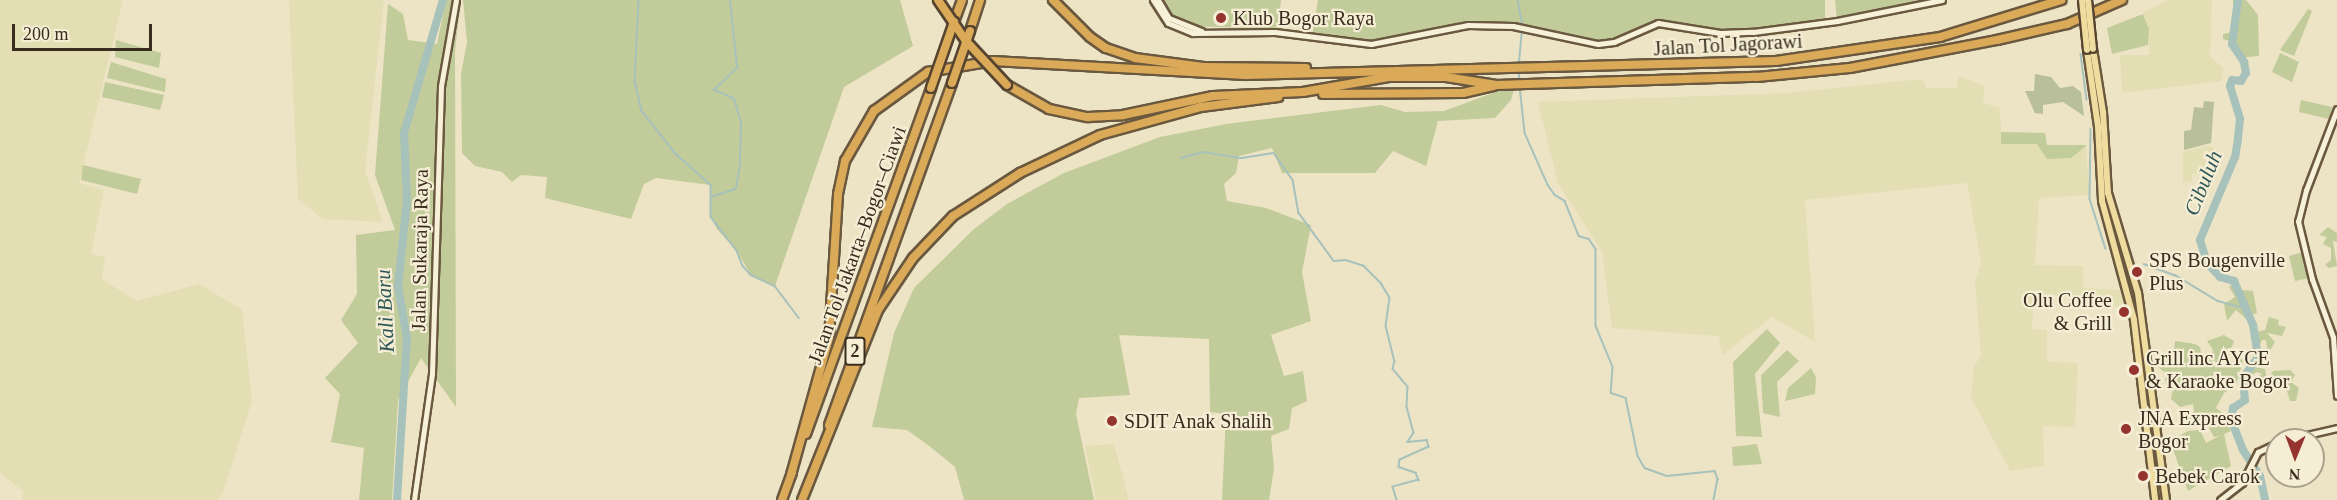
<!DOCTYPE html>
<meta charset="utf-8">
<style>
body{margin:0}
#map{position:relative;width:2337px;height:500px;overflow:hidden;background:#ede4c6;font-family:"Times New Roman",serif}
div>[style]{position:absolute}
[style*='--x']{left:calc(var(--x)*1px);top:calc(var(--y)*1px);width:calc(var(--w)*1px);rotate:calc(var(--a)*1deg)}
.farmland>*{inset:0;background:#e3deb3}
.green>*{inset:0;background:#c2cb9a}
.cemetery>*{inset:0;background:#b9c099}
.stream>*{height:1.5px;margin:-0.75px;padding:0 0.75px;transform-origin:0.75px;border-radius:0.75px;background:#a7c1bb}
.river>*{height:8px;margin:-4px;padding:0 4px;transform-origin:4px;border-radius:4px;background:#a7c1bb}
.roads{filter:drop-shadow(2px 0 #6a583f) drop-shadow(-2px 0 #6a583f) drop-shadow(0 2px #6a583f) drop-shadow(0 -2px #6a583f)}
.secondary>*{height:5px;margin:-2.5px;padding:0 2.5px;transform-origin:2.5px;border-radius:2.5px;background:#f8f1d9}
.primary>*{height:6px;margin:-3px;padding:0 3px;transform-origin:3px;border-radius:3px;background:#efdc9f}
.highway>*{height:8px;margin:-4px;padding:0 4px;transform-origin:4px;border-radius:4px;background:#daaa59}
.bridges{filter:drop-shadow(2px 0 #564430) drop-shadow(-2px 0 #564430) drop-shadow(0 2px #564430) drop-shadow(0 -2px #564430)}
.primary-bridge>*{height:6px;margin:-3px;padding:0 3px;transform-origin:3px;border-radius:3px;background:#efdc9f}
.highway-bridge>*{height:8px;margin:-4px;padding:0 4px;transform-origin:4px;border-radius:4px;background:#daaa59}
.dots>*{width:16px;height:16px;translate:-50% -50%;box-sizing:border-box;border:3px solid #f5eed5;border-radius:50%}
span{translate:-50% -50%;white-space:nowrap;text-align:center;line-height:1.15;-webkit-text-stroke:4.5px #f5eed5;paint-order:stroke}
.shield-label span{padding:2px 4px;background:#f5eed5;border:2px solid;border-radius:4px;-webkit-text-stroke-width:0}
.shield-label{font-size:18px;color:#392d1f;font-weight:700}
.poi-label{font-size:20px;color:#392d1f}
.left{translate:0 -50%;text-align:left}
.right{translate:-100% -50%;text-align:right}
.street-label{font-size:20px;color:#392d1f}
.water-label{font-size:21px;color:#2f5858;font-style:italic}
.north{position:absolute;left:2265px;top:428px;width:60px;height:60px;box-sizing:border-box;background:#f5eed5;border:2px solid #aaa18c;border-radius:50%;rotate:181deg;font-size:16px;font-weight:700;line-height:24px;text-align:center;color:#392d1f}
.north::after{content:'';display:block;margin:auto;width:21px;height:27px;background:#95342e;clip-path:polygon(50% 0,100% 100%,50% 72%,0 100%)}
.scale{position:absolute;left:12px;top:24px;width:140px;height:27px;box-sizing:border-box;border:3px solid #392d1f;border-top:0;padding-left:8px;font-size:18px;line-height:21px;white-space:nowrap;color:#392d1f;-webkit-text-stroke:4px #f5eed5;paint-order:stroke}
</style>
<div id="map">
<div class="farmland">
<i style="clip-path:polygon(0 0,123px 0,79px 183px,104px 190px,91px 254px,105px 257px,102px 279px,136px 301px,200px 284px,242px 310px,252px 401px,223px 493px,217px 500px,22px 500px,23px 491px,0 473px)"></i>
<i style="clip-path:polygon(289px 0,384px 0,365px 171px,383px 222px,323px 219px,298px 199px)"></i>
<i style="clip-path:polygon(2168px 0,2212px 0,2210px 56px,2223px 68px,2221px 81px,2122px 93px,2120px 55px,2149px 55px,2149px 29px,2143px 13px)"></i>
<i style="clip-path:polygon(1959px 76px,1985px 86px,1983px 103px,2000px 108px,2001px 132px,2045px 133px,2047px 145px,2086px 145px,2089px 195px,2039px 198px,2035px 265px,2083px 266px,2083px 288px,2120px 290px,2126px 306px,2082px 308px,2082px 297px,2034px 294px,2032px 329px,2047px 330px,2047px 362px,2078px 363px,2075px 427px,2043px 426px,2044px 466px,2010px 471px,1971px 397px,1974px 366px,1981px 356px,1975px 282px,1981px 262px,1967px 183px,1805px 200px,1815px 342px,1772px 317px,1722px 355px,1719px 336px,1612px 328px,1602px 252px,1558px 183px,1538px 102px,1786px 93px,1923px 79px,1926px 88px,1957px 88px)"></i>
<i style="clip-path:polygon(2208px 146px,2215px 149px,2204px 173px,2192px 174px,2192px 181px,2183px 183px,2183px 152px)"></i>
<i style="clip-path:polygon(1114px 444px,1129px 500px,1096px 500px,1085px 446px)"></i>
</div>
<div class="green">
<i style="clip-path:polygon(446px 0,461px 0,455px 51px,456px 407px,421px 358px,398px 400px,392px 500px,359px 500px,364px 448px,331px 442px,340px 394px,325px 378px,358px 343px,341px 320px,357px 294px,356px 235px,395px 230px,375px 175px,388px 4px,403px 14px,408px 40px,437px 44px)"></i>
<i style="clip-path:polygon(463px 0,900px 0,913px 46px,844px 87px,775px 286px,751px 275px,737px 251px,717px 229px,711px 217px,711px 185px,656px 178px,644px 184px,631px 219px,545px 198px,547px 177px,521px 175px,512px 182px,502px 172px,475px 166px,462px 153px,461px 74px,467px 42px)"></i>
<i style="clip-path:polygon(1160px 0,1281px 0,1278px 29px,1188px 26px,1165px 10px)"></i>
<i style="clip-path:polygon(1318px 0,1825px 0,1825px 22px,1719px 33px,1658px 23px,1614px 42px,1579px 43px,1515px 26px,1453px 28px,1371px 44px,1312px 37px)"></i>
<i style="clip-path:polygon(1835px 0,1940px 0,1837px 21px)"></i>
<i style="clip-path:polygon(2233px 0,2246px 0,2258px 15px,2259px 56px,2239px 58px,2231px 50px,2230px 41px,2223px 39px,2223px 34px,2233px 32px)"></i>
<i style="clip-path:polygon(2308px 9px,2312px 11px,2294px 56px,2280px 50px)"></i>
<i style="clip-path:polygon(2143px 14px,2149px 29px,2148px 45px,2112px 54px,2107px 28px)"></i>
<i style="clip-path:polygon(116px 40px,161px 53px,159px 68px,115px 57px)"></i>
<i style="clip-path:polygon(2280px 53px,2299px 62px,2292px 82px,2272px 72px)"></i>
<i style="clip-path:polygon(111px 62px,166px 79px,165px 92px,107px 78px)"></i>
<i style="clip-path:polygon(105px 82px,164px 95px,160px 110px,102px 97px)"></i>
<i style="clip-path:polygon(1515px 85px,1511px 100px,1495px 118px,1438px 121px,1426px 166px,1393px 151px,1375px 173px,1282px 173px,1272px 148px,1239px 156px,1236px 173px,1224px 184px,1227px 201px,1266px 208px,1311px 225px,1302px 272px,1311px 321px,1271px 335px,1284px 376px,1303px 371px,1307px 401px,1292px 408px,1289px 429px,1271px 436px,1274px 469px,1269px 500px,1222px 500px,1226px 414px,1210px 412px,1209px 339px,1119px 335px,1130px 395px,1079px 398px,1076px 414px,1094px 500px,964px 500px,955px 467px,928px 445px,907px 430px,872px 427px,894px 333px,914px 288px,974px 229px,1007px 204px,1064px 173px,1160px 137px,1226px 124px,1381px 105px,1405px 112px,1444px 111px)"></i>
<i style="clip-path:polygon(2301px 100px,2332px 107px,2329px 119px,2299px 112px)"></i>
<i style="clip-path:polygon(2001px 132px,2045px 133px,2047px 145px,2087px 145px,2071px 158px,2047px 159px,2037px 144px,2001px 144px)"></i>
<i style="clip-path:polygon(83px 165px,141px 179px,137px 194px,81px 180px)"></i>
<i style="clip-path:polygon(2328px 227px,2337px 233px,2337px 242px,2333px 241px,2337px 266px,2329px 268px,2325px 265px,2331px 260px,2331px 248px,2323px 244px,2327px 237px,2319px 235px)"></i>
<i style="clip-path:polygon(2303px 252px,2309px 278px,2295px 281px,2289px 256px)"></i>
<i style="clip-path:polygon(2235px 281px,2242px 290px,2253px 291px,2257px 313px,2245px 318px,2236px 310px,2227px 321px,2224px 304px,2235px 297px,2229px 287px)"></i>
<i style="clip-path:polygon(2269px 317px,2279px 320px,2278px 325px,2286px 327px,2282px 336px,2267px 333px,2275px 342px,2268px 354px,2266px 340px,2262px 340px,2259px 347px,2255px 332px,2265px 330px)"></i>
<i style="clip-path:polygon(1767px 329px,1780px 343px,1755px 374px,1762px 437px,1736px 436px,1733px 362px)"></i>
<i style="clip-path:polygon(2224px 335px,2234px 341px,2232px 347px,2223px 351px,2227px 360px,2233px 362px,2241px 357px,2243px 362px,2236px 384px,2224px 393px,2216px 408px,2227px 417px,2231px 431px,2224px 434px,2231px 466px,2188px 491px,2170px 441px,2188px 431px,2200px 430px,2206px 443px,2221px 435px,2214px 437px,2204px 419px,2190px 427px,2181px 425px,2181px 418px,2194px 412px,2193px 404px,2180px 407px,2171px 399px,2173px 389px,2167px 387px,2165px 378px,2170px 377px,2157px 366px,2150px 367px,2150px 363px,2173px 359px,2175px 341px,2195px 344px,2200px 347px,2202px 358px,2212px 359px,2213px 350px,2207px 341px)"></i>
<i style="clip-path:polygon(1787px 350px,1799px 361px,1777px 382px,1780px 417px,1763px 413px,1761px 375px)"></i>
<i style="clip-path:polygon(2254px 367px,2265px 369px,2267px 380px,2273px 371px,2290px 370px,2295px 375px,2291px 382px,2299px 388px,2296px 401px,2290px 401px,2284px 381px,2277px 381px,2269px 390px,2255px 388px,2255px 380px,2262px 374px,2257px 372px,2250px 376px)"></i>
<i style="clip-path:polygon(1811px 368px,1816px 377px,1815px 394px,1785px 401px,1788px 388px)"></i>
<i style="clip-path:polygon(1757px 444px,1762px 464px,1733px 466px,1732px 447px)"></i>
</div>
<div class="cemetery">
<i style="clip-path:polygon(2035px 74px,2051px 77px,2060px 88px,2073px 86px,2081px 92px,2084px 116px,2063px 102px,2043px 105px,2043px 114px,2035px 113px,2025px 91px,2034px 91px)"></i>
<i style="clip-path:polygon(2204px 101px,2214px 102px,2211px 143px,2184px 150px,2184px 131px,2191px 130px,2194px 107px,2203px 108px)"></i>
</div>
<div class="stream">
<i style="--x:639;--y:0;--w:81;--a:92.8"></i>
<i style="--x:635;--y:81;--w:31;--a:77"></i>
<i style="--x:642;--y:111;--w:53;--a:51.8"></i>
<i style="--x:675;--y:153;--w:48;--a:41.6"></i>
<i style="--x:711;--y:185;--w:32;--a:90"></i>
<i style="--x:711;--y:217;--w:43;--a:52.6"></i>
<i style="--x:737;--y:251;--w:16;--a:68"></i>
<i style="--x:743;--y:266;--w:12;--a:48"></i>
<i style="--x:751;--y:275;--w:26;--a:25"></i>
<i style="--x:775;--y:286;--w:40;--a:53"></i>
<i style="--x:1518;--y:0;--w:25;--a:79"></i>
<i style="--x:2081;--y:54;--w:46;--a:82.6"></i>
<i style="--x:1519;--y:63;--w:33;--a:-85"></i>
<i style="--x:1519;--y:71;--w:10;--a:84"></i>
<i style="--x:1520;--y:86;--w:47;--a:83.9"></i>
<i style="--x:1525;--y:133;--w:57;--a:66.1"></i>
<i style="--x:1548;--y:185;--w:12;--a:55"></i>
<i style="--x:1555;--y:195;--w:12;--a:31"></i>
<i style="--x:1565;--y:201;--w:38;--a:68"></i>
<i style="--x:1579;--y:236;--w:10;--a:17"></i>
<i style="--x:1589;--y:239;--w:12;--a:55"></i>
<i style="--x:1596;--y:249;--w:77;--a:90"></i>
<i style="--x:1596;--y:326;--w:44;--a:67.5"></i>
<i style="--x:1613;--y:367;--w:26;--a:94"></i>
<i style="--x:1611;--y:393;--w:16;--a:18"></i>
<i style="--x:1626;--y:398;--w:59;--a:78.3"></i>
<i style="--x:1638;--y:456;--w:14;--a:60"></i>
<i style="--x:1645;--y:468;--w:23;--a:20"></i>
<i style="--x:1667;--y:476;--w:48;--a:-5.9"></i>
<i style="--x:1715;--y:471;--w:9;--a:69"></i>
<i style="--x:1718;--y:479;--w:21;--a:101"></i>
<i style="--x:2091;--y:129;--w:70;--a:90.8"></i>
<i style="--x:2090;--y:199;--w:52;--a:72.3"></i>
<i style="--x:1181;--y:158;--w:23;--a:-15"></i>
<i style="--x:1203;--y:152;--w:39;--a:9"></i>
<i style="--x:1242;--y:158;--w:32;--a:-9"></i>
<i style="--x:1274;--y:153;--w:33;--a:55"></i>
<i style="--x:1293;--y:180;--w:34;--a:80"></i>
<i style="--x:1299;--y:213;--w:59;--a:53.9"></i>
<i style="--x:1334;--y:261;--w:12;--a:-5"></i>
<i style="--x:1346;--y:260;--w:19;--a:18"></i>
<i style="--x:1364;--y:266;--w:24;--a:45"></i>
<i style="--x:1381;--y:283;--w:17;--a:59"></i>
<i style="--x:1390;--y:298;--w:28;--a:98"></i>
<i style="--x:1386;--y:326;--w:36;--a:76"></i>
<i style="--x:1395;--y:361;--w:8;--a:104"></i>
<i style="--x:1393;--y:369;--w:23;--a:50"></i>
<i style="--x:1408;--y:387;--w:20;--a:93"></i>
<i style="--x:1407;--y:407;--w:27;--a:75"></i>
<i style="--x:1414;--y:433;--w:11;--a:124"></i>
<i style="--x:1408;--y:442;--w:19;--a:-6"></i>
<i style="--x:1427;--y:440;--w:7;--a:74"></i>
<i style="--x:1429;--y:447;--w:32;--a:156"></i>
<i style="--x:1400;--y:460;--w:7;--a:98"></i>
<i style="--x:1399;--y:467;--w:18;--a:19"></i>
<i style="--x:1416;--y:473;--w:8;--a:67"></i>
<i style="--x:1419;--y:480;--w:27;--a:165"></i>
<i style="--x:1393;--y:487;--w:14;--a:73"></i>
<i style="--x:711;--y:197;--w:26;--a:-18"></i>
<i style="--x:736;--y:189;--w:26;--a:-81"></i>
<i style="--x:740;--y:163;--w:41;--a:-88.6"></i>
<i style="--x:741;--y:122;--w:24;--a:-107"></i>
<i style="--x:734;--y:99;--w:22;--a:-156"></i>
<i style="--x:714;--y:90;--w:32;--a:-44"></i>
<i style="--x:737;--y:68;--w:68;--a:-95.9"></i>
<i style="--x:2144;--y:264;--w:33;--a:20"></i>
<i style="--x:2175;--y:275;--w:50;--a:31.2"></i>
<i style="--x:2218;--y:301;--w:30;--a:15"></i>
</div>
<div class="river">
<i style="--x:2238;--y:0;--w:44;--a:97.8"></i>
<i style="--x:2232;--y:44;--w:22;--a:56"></i>
<i style="--x:2244;--y:62;--w:11;--a:80"></i>
<i style="--x:2246;--y:73;--w:9;--a:122"></i>
<i style="--x:2241;--y:81;--w:9;--a:-174"></i>
<i style="--x:2232;--y:80;--w:6;--a:108"></i>
<i style="--x:2230;--y:86;--w:34;--a:73"></i>
<i style="--x:2240;--y:119;--w:20;--a:96"></i>
<i style="--x:2238;--y:139;--w:18;--a:99"></i>
<i style="--x:2235;--y:157;--w:90;--a:112.9"></i>
<i style="--x:2200;--y:240;--w:24;--a:73"></i>
<i style="--x:2207;--y:263;--w:19;--a:47"></i>
<i style="--x:2220;--y:277;--w:15;--a:16"></i>
<i style="--x:2234;--y:281;--w:48;--a:66.6"></i>
<i style="--x:2253;--y:325;--w:32;--a:81"></i>
<i style="--x:2258;--y:357;--w:26;--a:126"></i>
<i style="--x:2243;--y:378;--w:22;--a:85"></i>
<i style="--x:2245;--y:400;--w:14;--a:146"></i>
<i style="--x:2233;--y:408;--w:11;--a:100"></i>
<i style="--x:2231;--y:419;--w:33;--a:69"></i>
<i style="--x:2243;--y:450;--w:31;--a:57"></i>
<i style="--x:2260;--y:476;--w:25;--a:78"></i>
<i style="--x:397;--y:500;--w:162;--a:-86.5"></i>
<i style="--x:407;--y:338;--w:53;--a:-99.8"></i>
<i style="--x:398;--y:286;--w:85;--a:-84"></i>
<i style="--x:407;--y:201;--w:68;--a:-92.5"></i>
<i style="--x:404;--y:133;--w:139;--a:-73.7"></i>
</div>
<div class="roads">
<div class="secondary">
<i style="--x:1153;--y:0;--w:27;--a:57"></i>
<i style="--x:1168;--y:23;--w:27;--a:22"></i>
<i style="--x:1193;--y:33;--w:82;--a:-0.7"></i>
<i style="--x:1275;--y:32;--w:97;--a:7.1"></i>
<i style="--x:1371;--y:44;--w:99;--a:-11.1"></i>
<i style="--x:1468;--y:25;--w:45;--a:1.3"></i>
<i style="--x:1513;--y:26;--w:87;--a:12"></i>
<i style="--x:1598;--y:44;--w:16;--a:-7"></i>
<i style="--x:1614;--y:42;--w:48;--a:-23.4"></i>
<i style="--x:1658;--y:23;--w:63;--a:9.2"></i>
<i style="--x:1720;--y:33;--w:33;--a:-2"></i>
<i style="--x:1753;--y:32;--w:85;--a:-7.5"></i>
<i style="--x:1837;--y:21;--w:107;--a:-11.3"></i>
<i style="--x:1158;--y:0;--w:21;--a:59"></i>
<i style="--x:1169;--y:18;--w:35;--a:22"></i>
<i style="--x:2337;--y:109;--w:87;--a:110.9"></i>
<i style="--x:2306;--y:190;--w:32;--a:104"></i>
<i style="--x:2298;--y:221;--w:60;--a:76.4"></i>
<i style="--x:2312;--y:279;--w:62;--a:70.1"></i>
<i style="--x:2333;--y:337;--w:59;--a:86.1"></i>
<i style="--x:2285;--y:440;--w:53;--a:-13"></i>
<i style="--x:414;--y:500;--w:128;--a:-81.9"></i>
<i style="--x:432;--y:373;--w:287;--a:-88.2"></i>
<i style="--x:441;--y:86;--w:87;--a:-80.1"></i>
<i style="--x:2220;--y:500;--w:28;--a:-38"></i>
<i style="--x:2242;--y:483;--w:35;--a:-63"></i>
<i style="--x:2258;--y:452;--w:21;--a:-25"></i>
</div>
<div class="primary">
<i style="--x:2093;--y:49;--w:64;--a:81"></i>
<i style="--x:2103;--y:112;--w:81;--a:86.5"></i>
<i style="--x:2108;--y:193;--w:104;--a:73.3"></i>
<i style="--x:2138;--y:293;--w:209;--a:82.3"></i>
<i style="--x:2087;--y:50;--w:77;--a:81.8"></i>
<i style="--x:2098;--y:126;--w:75;--a:86.9"></i>
<i style="--x:2102;--y:201;--w:123;--a:74.9"></i>
<i style="--x:2134;--y:320;--w:181;--a:83.3"></i>
</div>
<div class="highway">
<i style="--x:1053;--y:0;--w:52;--a:45"></i>
<i style="--x:1090;--y:37;--w:19;--a:35"></i>
<i style="--x:1106;--y:48;--w:31;--a:19"></i>
<i style="--x:1135;--y:58;--w:69;--a:7.5"></i>
<i style="--x:1203;--y:67;--w:103;--a:0.6"></i>
<i style="--x:954;--y:22;--w:23;--a:-70"></i>
<i style="--x:970;--y:31;--w:33;--a:-72"></i>
<i style="--x:1007;--y:85;--w:48;--a:29.7"></i>
<i style="--x:1049;--y:109;--w:40;--a:12"></i>
<i style="--x:1088;--y:117;--w:35;--a:-3"></i>
<i style="--x:1123;--y:115;--w:92;--a:-11.9"></i>
<i style="--x:1213;--y:96;--w:90;--a:-2.5"></i>
<i style="--x:1303;--y:92;--w:87;--a:-9.9"></i>
<i style="--x:1389;--y:77;--w:57;--a:0"></i>
<i style="--x:1446;--y:77;--w:51;--a:9.1"></i>
<i style="--x:1496;--y:85;--w:261;--a:-1.8"></i>
<i style="--x:1757;--y:77;--w:93;--a:-5.5"></i>
<i style="--x:1850;--y:68;--w:150;--a:-10.8"></i>
<i style="--x:1997;--y:40;--w:72;--a:-12.9"></i>
<i style="--x:2067;--y:24;--w:60;--a:-23.6"></i>
<i style="--x:1323;--y:94;--w:140;--a:-0.4"></i>
<i style="--x:1463;--y:93;--w:31;--a:-13"></i>
<i style="--x:829;--y:425;--w:363;--a:-70.2"></i>
<i style="--x:806;--y:434;--w:368;--a:-70.1"></i>
<i style="--x:791;--y:475;--w:142;--a:-74.5"></i>
<i style="--x:829;--y:338;--w:144;--a:-86.4"></i>
<i style="--x:838;--y:194;--w:34;--a:-78"></i>
<i style="--x:845;--y:161;--w:58;--a:-59.9"></i>
<i style="--x:874;--y:111;--w:67;--a:-35.8"></i>
<i style="--x:928;--y:72;--w:66;--a:-9.6"></i>
<i style="--x:993;--y:61;--w:253;--a:3.2"></i>
<i style="--x:1246;--y:75;--w:530;--a:-1.51"></i>
<i style="--x:1776;--y:61;--w:166;--a:-8.3"></i>
<i style="--x:1940;--y:37;--w:127;--a:-17"></i>
<i style="--x:782;--y:500;--w:29;--a:-70"></i>
<i style="--x:802;--y:500;--w:205;--a:-68.2"></i>
<i style="--x:878;--y:310;--w:63;--a:-56.1"></i>
<i style="--x:913;--y:258;--w:58;--a:-46.4"></i>
<i style="--x:953;--y:216;--w:80;--a:-32.7"></i>
<i style="--x:1020;--y:173;--w:89;--a:-25.4"></i>
<i style="--x:1100;--y:135;--w:105;--a:-15.5"></i>
<i style="--x:1201;--y:107;--w:78;--a:-7.4"></i>
</div>
</div>
<div class="bridges">
<div class="primary-bridge">
<i style="--x:2082;--y:0;--w:50;--a:84.3"></i>
<i style="--x:2088;--y:0;--w:49;--a:84.2"></i>
</div>
<div class="highway-bridge">
<i style="--x:938;--y:0;--w:50;--a:55.7"></i>
<i style="--x:966;--y:41;--w:60;--a:47"></i>
<i style="--x:952;--y:83;--w:55;--a:-70.9"></i>
<i style="--x:931;--y:88;--w:70;--a:-70.8"></i>
</div>
</div>
<div class="dots">
<i style="left:1221px;top:18px;background:#95342e"></i>
<i style="left:2137px;top:272px;background:#95342e"></i>
<i style="left:2124px;top:312px;background:#95342e"></i>
<i style="left:2134px;top:370px;background:#95342e"></i>
<i style="left:1112px;top:421px;background:#95342e"></i>
<i style="left:2126px;top:429px;background:#95342e"></i>
<i style="left:2143px;top:476px;background:#95342e"></i>
</div>
<div class="shield-label">
<span style="left:855px;top:351px">2</span>
</div>
<div class="poi-label">
<span class="left" style="left:1233px;top:18px">Klub Bogor Raya</span>
<span class="left" style="left:2149px;top:272px">SPS Bougenville<br>Plus</span>
<span class="right" style="left:2112px;top:312px">Olu Coffee<br>&amp; Grill</span>
<span class="left" style="left:2146px;top:370px">Grill inc AYCE<br>&amp; Karaoke Bogor</span>
<span class="left" style="left:2138px;top:430px">JNA Express<br>Bogor</span>
<span class="left" style="left:1124px;top:421px">SDIT Anak Shalih</span>
<span class="left" style="left:2155px;top:476px">Bebek Carok</span>
</div>
<div class="street-label">
<span style="left:1728px;top:45px;rotate:-3deg">Jalan Tol Jagorawi</span>
<span style="left:857px;top:245px;rotate:-70deg">Jalan Tol Jakarta–Bogor–Ciawi</span>
<span style="left:420px;top:250px;rotate:-89deg">Jalan Sukaraja Raya</span>
</div>
<div class="water-label">
<span style="left:2203px;top:183px;rotate:-68deg">Cibuluh</span>
<span style="left:385px;top:311px;rotate:-93deg">Kali Baru</span>
</div>
<div class="north">N</div>
<div class="scale">200 m</div>
</div>
